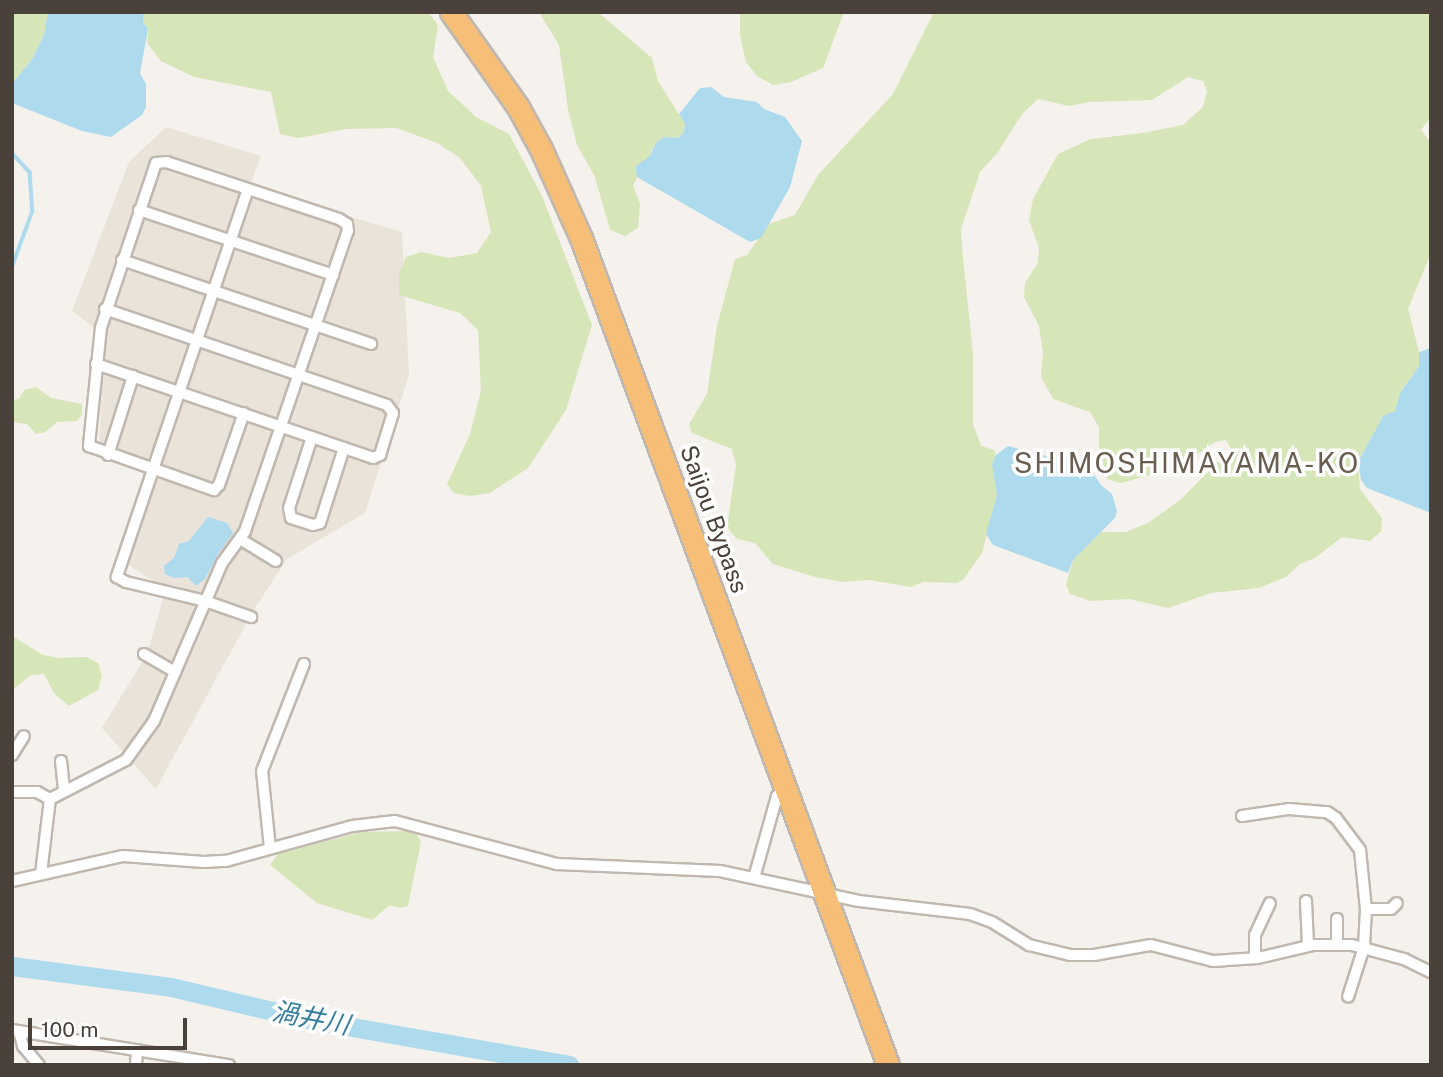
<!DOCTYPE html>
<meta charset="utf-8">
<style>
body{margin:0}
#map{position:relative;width:1443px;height:1077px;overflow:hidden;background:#f5f1ec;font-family:"Public Sans","Noto Sans JP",sans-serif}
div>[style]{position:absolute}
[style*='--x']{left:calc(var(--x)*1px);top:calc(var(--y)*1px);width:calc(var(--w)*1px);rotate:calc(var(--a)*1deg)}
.residential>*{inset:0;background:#e9e3da}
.green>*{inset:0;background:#d6e6b8}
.water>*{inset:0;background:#addaed}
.stream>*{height:3.5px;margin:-1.75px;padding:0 1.75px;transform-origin:1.75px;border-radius:1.75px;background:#addaed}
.river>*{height:19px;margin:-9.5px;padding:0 9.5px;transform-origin:9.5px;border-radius:9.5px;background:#addaed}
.roads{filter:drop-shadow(2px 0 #c0b8af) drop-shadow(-2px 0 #c0b8af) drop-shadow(0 2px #c0b8af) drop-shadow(0 -2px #c0b8af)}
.street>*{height:10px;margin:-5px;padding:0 5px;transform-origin:5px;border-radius:5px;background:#fff}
.highway>*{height:21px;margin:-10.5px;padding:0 10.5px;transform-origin:10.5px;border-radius:10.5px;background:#f6be76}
span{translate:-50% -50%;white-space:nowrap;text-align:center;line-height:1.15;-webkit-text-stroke:7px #fff;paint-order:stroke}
.street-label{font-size:24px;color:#49413a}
.water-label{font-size:26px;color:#347ea0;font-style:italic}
.quarter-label{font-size:28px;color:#6b5e51;letter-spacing:2px}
.frame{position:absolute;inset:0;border:14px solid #49413a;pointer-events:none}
.scale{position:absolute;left:28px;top:1018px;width:159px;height:32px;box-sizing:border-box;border:4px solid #49413a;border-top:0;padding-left:9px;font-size:21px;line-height:24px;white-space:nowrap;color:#49413a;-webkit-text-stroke:5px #fff;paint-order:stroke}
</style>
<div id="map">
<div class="residential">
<i style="clip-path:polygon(166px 127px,261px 156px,249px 187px,402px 232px,409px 375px,365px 513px,287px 559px,253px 611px,156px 789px,102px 728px,147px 654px,166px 589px,125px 563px,149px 470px,99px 442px,105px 336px,72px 311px,129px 162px)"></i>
</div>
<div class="green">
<i style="clip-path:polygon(12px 12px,48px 12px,44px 35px,32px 59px,13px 83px)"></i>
<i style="clip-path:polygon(143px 12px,428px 12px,438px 25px,433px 57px,448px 91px,476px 117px,509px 134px,542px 196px,592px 325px,566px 410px,528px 468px,490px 493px,469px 496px,454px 493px,447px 484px,470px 434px,481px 391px,478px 330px,460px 313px,399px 295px,399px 272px,406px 257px,421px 252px,449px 258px,477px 253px,491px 232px,481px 186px,460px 158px,437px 143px,397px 128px,346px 129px,298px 138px,280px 134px,271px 92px,194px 77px,161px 61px,147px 43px,148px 29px,143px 22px)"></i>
<i style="clip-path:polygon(539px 12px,599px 13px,652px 58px,658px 81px,685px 124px,684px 132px,678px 138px,664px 137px,652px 149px,649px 158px,636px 166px,637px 177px,633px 186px,640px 204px,638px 228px,625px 236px,610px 230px,595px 177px,577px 145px,568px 109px,559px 45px)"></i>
<i style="clip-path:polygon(740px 12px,844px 12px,823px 68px,791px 82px,773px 85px,757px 76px,746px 62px,740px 35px)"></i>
<i style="clip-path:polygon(934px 12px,1431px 12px,1431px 117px,1421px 130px,1431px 143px,1431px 253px,1408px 309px,1419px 352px,1419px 366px,1400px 393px,1395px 412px,1383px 416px,1358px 462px,1360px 489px,1382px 518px,1381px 531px,1370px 541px,1342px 537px,1315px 558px,1300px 564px,1286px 577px,1259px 588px,1211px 593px,1168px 608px,1129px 599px,1090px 601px,1070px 594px,1066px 585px,1073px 560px,1101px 532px,1126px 532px,1148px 523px,1180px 500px,1231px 449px,1226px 440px,1215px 442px,1177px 468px,1121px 483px,1107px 479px,1099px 446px,1099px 427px,1090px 412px,1053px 399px,1041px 377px,1043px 352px,1039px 326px,1024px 297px,1025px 283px,1038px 263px,1039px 248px,1029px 220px,1033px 199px,1058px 154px,1091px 139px,1143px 133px,1183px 125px,1203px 107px,1207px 91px,1203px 81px,1188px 77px,1152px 100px,1090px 102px,1069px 106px,1038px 99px,1022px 114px,998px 152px,980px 172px,961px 229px,962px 248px,973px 354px,973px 424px,981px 446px,994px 450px,996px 455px,992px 464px,997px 495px,982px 553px,963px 580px,956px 583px,923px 582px,911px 587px,869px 580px,843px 582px,815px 577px,773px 564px,755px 543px,737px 539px,727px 527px,736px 465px,732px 449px,692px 433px,689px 424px,707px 394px,717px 326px,735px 259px,747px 255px,769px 224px,795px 215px,818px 175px,893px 94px)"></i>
<i style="clip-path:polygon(36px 387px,51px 398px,82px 404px,82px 415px,76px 421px,57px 422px,45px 432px,36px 434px,27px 424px,12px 422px,12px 400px,19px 399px,24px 390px)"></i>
<i style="clip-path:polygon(12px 636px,43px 655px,58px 658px,87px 657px,98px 663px,102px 675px,98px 690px,69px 706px,54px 693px,44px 674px,31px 675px,12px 690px)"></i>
<i style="clip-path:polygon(410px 831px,417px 835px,421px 842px,408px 906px,400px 908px,390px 905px,372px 920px,317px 903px,270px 865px,278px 854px,362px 832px)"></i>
</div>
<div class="water">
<i style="clip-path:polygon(48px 12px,143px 12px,143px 22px,148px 29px,140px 73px,146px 84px,146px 107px,142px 115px,111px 137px,82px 131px,12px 103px,12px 84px,32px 59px,44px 35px)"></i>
<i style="clip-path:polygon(711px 87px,724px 97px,757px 102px,764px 109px,785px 117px,802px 141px,790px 187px,761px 238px,750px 242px,637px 177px,636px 171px,636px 166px,649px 157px,656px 143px,664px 137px,678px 138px,684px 132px,685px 124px,679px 114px,700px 88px)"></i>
<i style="clip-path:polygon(1431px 348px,1431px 513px,1367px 488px,1361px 480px,1358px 462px,1383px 416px,1395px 411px,1400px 393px,1419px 366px,1419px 352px)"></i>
<i style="clip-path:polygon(1008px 446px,1041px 455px,1085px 461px,1101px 485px,1112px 494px,1117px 511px,1115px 518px,1073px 560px,1068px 573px,993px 545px,986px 534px,997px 495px,992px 464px,996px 455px)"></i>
<i style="clip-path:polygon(208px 517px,227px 523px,233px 533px,218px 554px,205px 579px,196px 586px,188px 577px,174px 578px,165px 574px,164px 566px,174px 558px,179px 544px,189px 541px)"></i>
</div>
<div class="stream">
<i style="--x:12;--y:153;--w:26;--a:47"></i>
<i style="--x:30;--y:172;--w:39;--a:86"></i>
<i style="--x:33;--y:211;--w:61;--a:110.2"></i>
</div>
<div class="river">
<i style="--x:12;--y:966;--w:160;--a:7.5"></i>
<i style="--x:171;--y:987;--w:139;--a:13.3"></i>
<i style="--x:306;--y:1019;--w:267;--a:9.9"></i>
</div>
<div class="roads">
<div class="street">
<i style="--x:248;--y:189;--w:410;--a:108.7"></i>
<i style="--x:117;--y:577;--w:10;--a:29"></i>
<i style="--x:126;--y:582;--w:81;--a:13.5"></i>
<i style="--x:205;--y:601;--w:49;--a:19.2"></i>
<i style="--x:139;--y:210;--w:205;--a:18.5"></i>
<i style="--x:122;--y:260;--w:263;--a:18.6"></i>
<i style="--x:96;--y:364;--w:293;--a:18.7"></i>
<i style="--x:373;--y:458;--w:8;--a:-23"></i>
<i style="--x:380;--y:455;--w:44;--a:-72.8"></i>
<i style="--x:393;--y:413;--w:10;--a:-127"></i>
<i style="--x:387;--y:405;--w:298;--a:-161.2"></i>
<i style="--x:312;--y:437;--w:75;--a:107.9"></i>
<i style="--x:289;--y:508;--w:10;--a:79"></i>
<i style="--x:291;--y:518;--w:23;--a:18"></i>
<i style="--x:313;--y:525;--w:7;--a:-16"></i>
<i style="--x:320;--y:523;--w:79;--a:-72.3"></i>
<i style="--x:108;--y:455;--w:83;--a:-72.4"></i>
<i style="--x:240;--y:539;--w:42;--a:31.4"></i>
<i style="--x:144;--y:654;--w:36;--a:30"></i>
<i style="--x:12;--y:755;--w:22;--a:-58"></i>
<i style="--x:61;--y:761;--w:28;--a:84"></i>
<i style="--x:12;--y:792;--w:25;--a:0"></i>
<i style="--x:37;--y:792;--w:15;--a:28"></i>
<i style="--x:1242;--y:816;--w:48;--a:-8.5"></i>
<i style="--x:1289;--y:809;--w:38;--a:5"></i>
<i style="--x:1327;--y:812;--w:11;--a:34"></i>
<i style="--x:1336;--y:818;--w:40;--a:53"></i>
<i style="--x:1360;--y:850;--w:59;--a:84.2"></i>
<i style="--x:1366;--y:909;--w:38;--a:93"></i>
<i style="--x:1364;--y:947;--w:52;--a:107.7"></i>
<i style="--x:270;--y:848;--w:77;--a:-95.9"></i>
<i style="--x:262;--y:771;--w:115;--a:-68.6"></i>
<i style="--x:41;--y:874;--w:76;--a:-83.2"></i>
<i style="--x:50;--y:799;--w:85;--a:-27.2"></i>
<i style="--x:126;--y:760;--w:48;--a:-54.3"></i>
<i style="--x:154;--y:721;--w:172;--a:-66.7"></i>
<i style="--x:222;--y:563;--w:39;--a:-54"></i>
<i style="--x:245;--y:531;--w:317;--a:-71.1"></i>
<i style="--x:348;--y:231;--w:7;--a:-98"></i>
<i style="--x:347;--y:224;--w:9;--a:-148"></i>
<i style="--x:339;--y:219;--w:181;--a:-161.7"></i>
<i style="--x:167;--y:162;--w:11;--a:175"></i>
<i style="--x:156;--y:163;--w:173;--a:108.5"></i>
<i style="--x:101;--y:327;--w:120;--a:95.8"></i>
<i style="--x:89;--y:446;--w:133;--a:19.4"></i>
<i style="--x:214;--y:490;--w:7;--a:-45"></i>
<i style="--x:219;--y:485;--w:76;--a:-70.9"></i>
<i style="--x:754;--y:878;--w:85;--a:-74.3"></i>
<i style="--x:777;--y:796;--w:12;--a:-24"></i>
<i style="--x:12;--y:881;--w:114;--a:-12.7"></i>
<i style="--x:123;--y:856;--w:81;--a:4.2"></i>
<i style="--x:204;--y:862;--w:22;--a:-3"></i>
<i style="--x:226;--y:861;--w:131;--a:-15.5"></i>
<i style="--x:352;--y:826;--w:43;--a:-6.6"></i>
<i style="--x:395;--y:821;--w:168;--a:14.9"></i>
<i style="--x:557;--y:864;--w:163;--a:2.5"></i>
<i style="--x:720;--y:871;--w:142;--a:12.2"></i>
<i style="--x:859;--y:901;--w:112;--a:6.7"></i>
<i style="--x:970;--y:914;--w:23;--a:20"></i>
<i style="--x:992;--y:922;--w:44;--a:31.9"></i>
<i style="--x:1029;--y:945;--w:42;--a:13.7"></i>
<i style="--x:1070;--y:955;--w:24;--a:0"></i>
<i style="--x:1094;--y:955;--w:58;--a:-10"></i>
<i style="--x:1151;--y:945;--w:64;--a:14.5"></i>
<i style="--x:1213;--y:961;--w:45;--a:-3.8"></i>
<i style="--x:1258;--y:958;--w:57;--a:-13.3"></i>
<i style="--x:1313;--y:945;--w:39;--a:0"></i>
<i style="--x:1352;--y:945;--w:54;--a:15.1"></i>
<i style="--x:1404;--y:959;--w:30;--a:26"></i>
<i style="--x:1306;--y:901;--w:44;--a:87.4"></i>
<i style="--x:1366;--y:909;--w:25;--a:0"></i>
<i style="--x:1391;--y:909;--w:8;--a:-45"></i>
<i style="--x:1337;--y:944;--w:25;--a:-90"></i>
<i style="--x:1255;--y:958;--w:23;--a:-90"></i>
<i style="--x:1255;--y:935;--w:35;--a:-65"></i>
<i style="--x:12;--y:1030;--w:220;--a:9.2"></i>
<i style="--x:19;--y:1031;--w:16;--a:75"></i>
<i style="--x:23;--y:1046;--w:25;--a:50"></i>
<i style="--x:136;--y:1065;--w:15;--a:-86"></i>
</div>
<div class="highway">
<i style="--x:451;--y:12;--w:116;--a:54.8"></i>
<i style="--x:518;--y:107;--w:48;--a:61.3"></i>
<i style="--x:541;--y:149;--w:98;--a:65.8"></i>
<i style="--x:581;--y:238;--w:882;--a:69.63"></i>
</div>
</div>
<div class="street-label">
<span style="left:714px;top:519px;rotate:70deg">Saijou Bypass</span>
</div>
<div class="water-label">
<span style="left:311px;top:1018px;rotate:11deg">渦井川</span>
</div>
<div class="quarter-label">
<span style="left:1187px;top:463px">SHIMOSHIMAYAMA-KO</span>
</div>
<div class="frame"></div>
<div class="scale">100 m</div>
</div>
